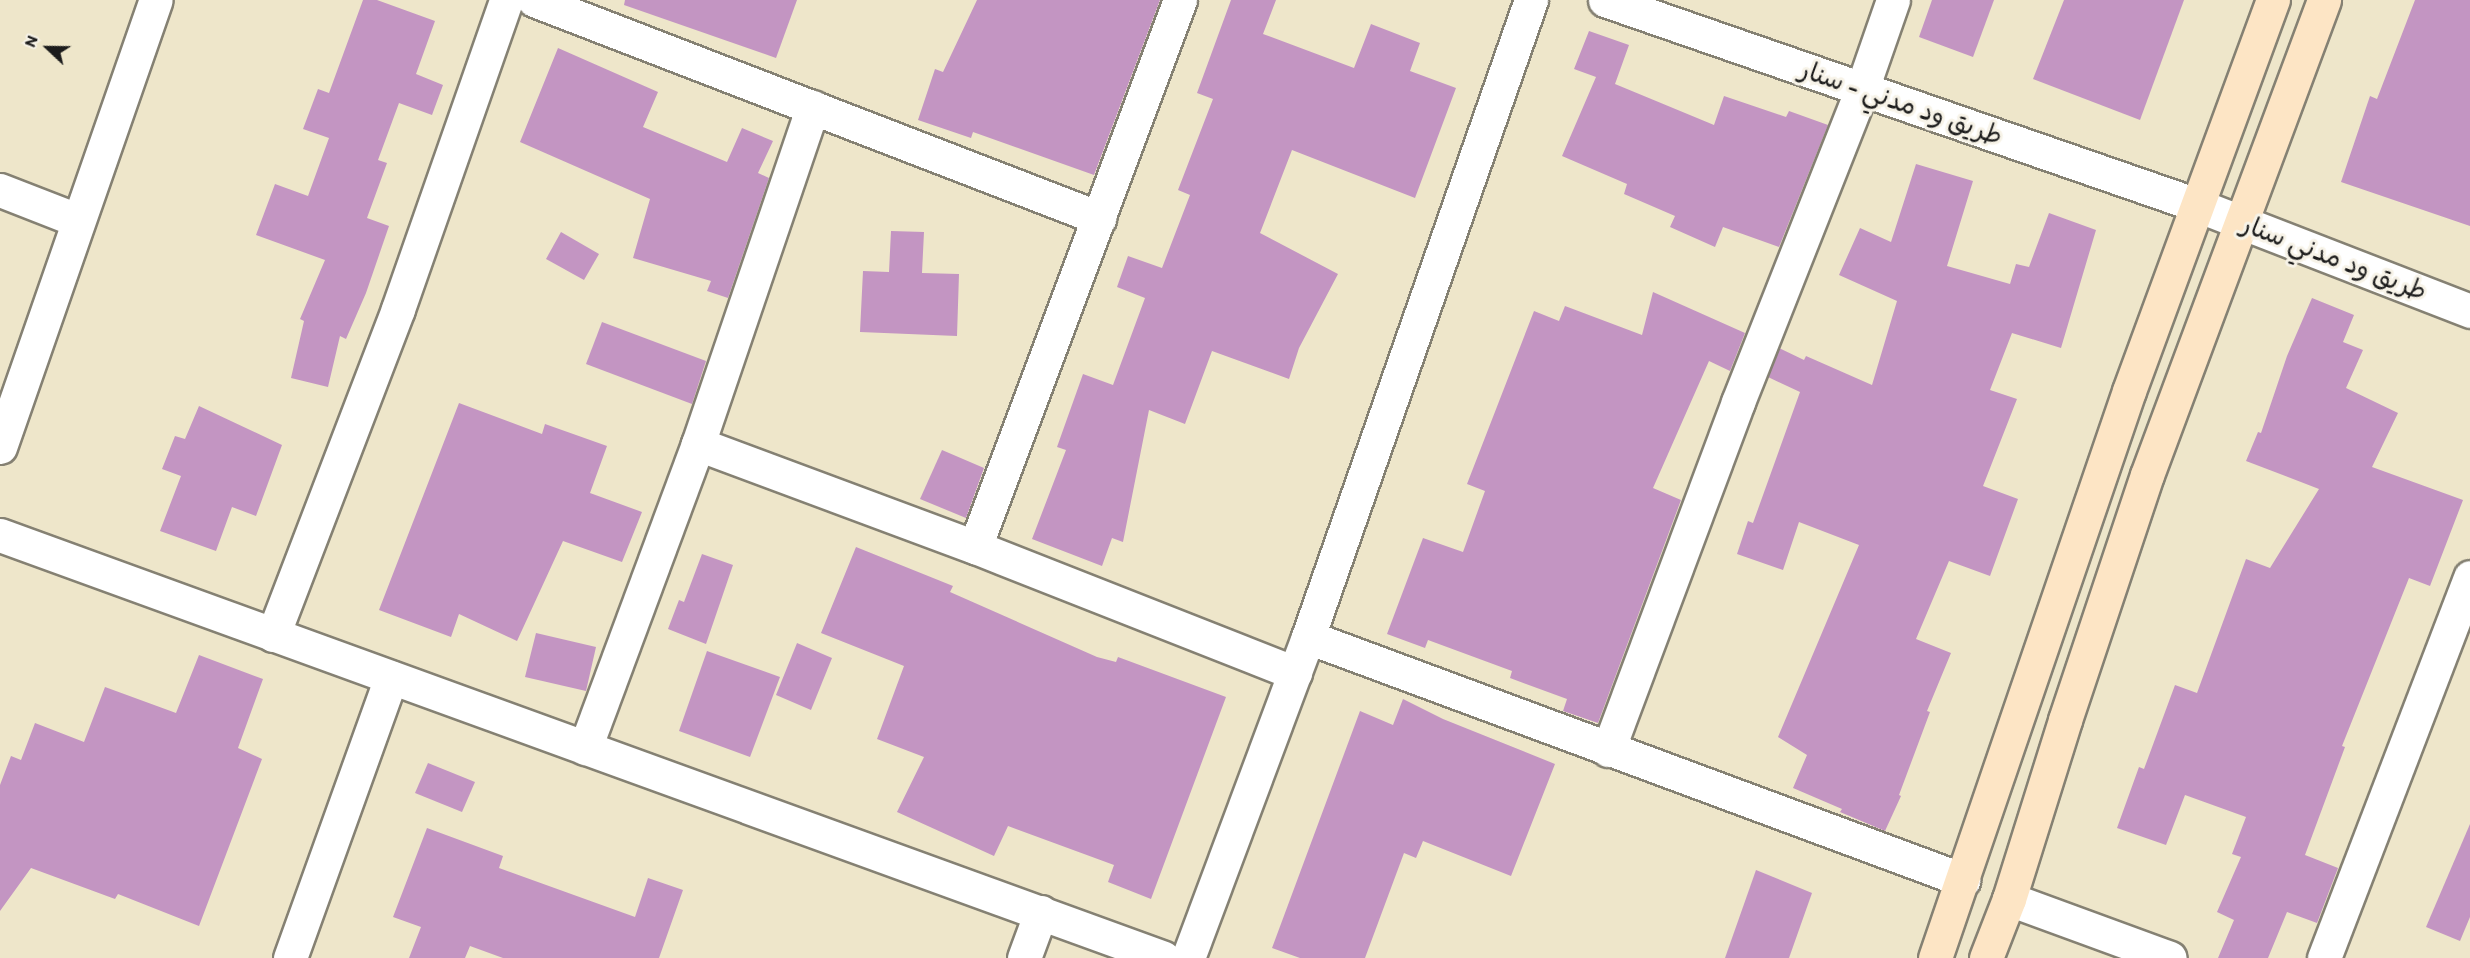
<!DOCTYPE html>
<meta charset="utf-8">
<style>
body{margin:0}
#map{position:relative;width:2470px;height:958px;overflow:hidden;background:#eee6ca;font-family:Itim,"Playpen Sans Arabic",sans-serif}
div>[style]{position:absolute}
[style*='--x']{left:calc(var(--x)*1px);top:calc(var(--y)*1px);width:calc(var(--w)*1px);rotate:calc(var(--a)*1deg)}
.building>*{inset:0;background:#c395c2}
.roads{filter:drop-shadow(2px 0 #858173) drop-shadow(-2px 0 #858173) drop-shadow(0 2px #858173) drop-shadow(0 -2px #858173)}
.street>*{height:33px;margin:-16.5px;padding:0 16.5px;transform-origin:16.5px;border-radius:16.5px;background:#fff}
.secondary>*{height:33px;margin:-16.5px;padding:0 16.5px;transform-origin:16.5px;border-radius:16.5px;background:#fde5c5}
span{translate:-50% -50%;white-space:nowrap;text-align:center;line-height:1.15;-webkit-text-stroke:6px #f7f3e8;paint-order:stroke}
.street-label{font-size:26px;color:#1c1c1c}
.north{position:absolute;left:18px;top:18px;width:60px;height:60px;-webkit-text-stroke:4px #f7f3e8;paint-order:stroke;rotate:292deg;font-size:16px;font-weight:700;line-height:24px;text-align:center;color:#1c1c1c}
.north::after{content:'';display:block;margin:auto;width:21px;height:27px;background:#1c1c1c;clip-path:polygon(50% 0,100% 100%,50% 72%,0 100%)}
</style>
<div id="map">
<div class="building">
<i style="clip-path:polygon(363px 0,377px 0,435px 21px,416px 74px,443px 85px,432px 115px,399px 103px,378px 160px,387px 163px,367px 218px,389px 226px,366px 293px,346px 339px,340px 336px,328px 387px,291px 378px,304px 321px,300px 319px,325px 260px,256px 235px,275px 184px,308px 196px,329px 138px,303px 129px,318px 89px,329px 93px)"></i>
<i style="clip-path:polygon(625px 0,797px 0,776px 58px,624px 5px)"></i>
<i style="clip-path:polygon(977px 0,1160px 0,1094px 175px,973px 132px,971px 138px,918px 120px,935px 69px,943px 72px)"></i>
<i style="clip-path:polygon(1231px 0,1276px 0,1263px 34px,1354px 68px,1371px 24px,1420px 43px,1410px 71px,1456px 88px,1415px 198px,1292px 150px,1260px 233px,1338px 274px,1299px 348px,1289px 379px,1212px 351px,1185px 424px,1149px 410px,1123px 542px,1112px 538px,1102px 566px,1032px 539px,1066px 450px,1057px 447px,1083px 374px,1113px 385px,1145px 298px,1117px 287px,1128px 256px,1162px 268px,1190px 195px,1178px 190px,1213px 99px,1197px 93px)"></i>
<i style="clip-path:polygon(1932px 0,1994px 0,1973px 57px,1919px 37px)"></i>
<i style="clip-path:polygon(2064px 0,2184px 0,2140px 120px,2033px 79px)"></i>
<i style="clip-path:polygon(2415px 0,2470px 0,2470px 226px,2341px 182px,2370px 96px,2377px 99px)"></i>
<i style="clip-path:polygon(1589px 31px,1629px 45px,1615px 84px,1714px 125px,1724px 96px,1786px 117px,1789px 111px,1828px 125px,1779px 247px,1723px 227px,1715px 247px,1670px 227px,1675px 216px,1624px 194px,1627px 184px,1562px 156px,1596px 77px,1574px 69px)"></i>
<i style="clip-path:polygon(558px 48px,658px 92px,643px 127px,727px 162px,742px 128px,773px 141px,758px 173px,769px 178px,728px 298px,707px 291px,711px 281px,633px 258px,650px 199px,520px 142px)"></i>
<i style="clip-path:polygon(1916px 164px,1973px 181px,1947px 266px,2010px 284px,2016px 264px,2029px 267px,2049px 213px,2096px 230px,2061px 348px,2012px 333px,1990px 390px,2017px 399px,1983px 486px,2018px 499px,1990px 576px,1949px 561px,1916px 639px,1951px 653px,1927px 711px,1930px 712px,1899px 795px,1901px 796px,1885px 831px,1840px 812px,1842px 809px,1793px 788px,1807px 755px,1778px 737px,1859px 545px,1799px 522px,1783px 570px,1737px 554px,1748px 521px,1753px 523px,1800px 392px,1768px 377px,1779px 348px,1804px 360px,1806px 356px,1872px 385px,1897px 301px,1839px 275px,1860px 228px,1891px 242px)"></i>
<i style="clip-path:polygon(891px 231px,924px 232px,922px 273px,959px 274px,957px 336px,860px 332px,863px 271px,889px 272px)"></i>
<i style="clip-path:polygon(561px 232px,599px 254px,584px 280px,546px 259px)"></i>
<i style="clip-path:polygon(1653px 292px,1745px 333px,1730px 371px,1709px 361px,1653px 488px,1681px 500px,1598px 723px,1563px 711px,1567px 699px,1510px 678px,1512px 671px,1428px 640px,1425px 648px,1387px 634px,1423px 538px,1463px 552px,1485px 491px,1467px 484px,1534px 311px,1559px 321px,1565px 306px,1642px 335px)"></i>
<i style="clip-path:polygon(2312px 298px,2354px 315px,2343px 342px,2363px 350px,2346px 388px,2398px 413px,2372px 467px,2463px 500px,2430px 586px,2409px 578px,2342px 746px,2345px 747px,2305px 855px,2338px 868px,2317px 923px,2287px 912px,2268px 958px,2218px 958px,2234px 920px,2217px 912px,2241px 857px,2232px 854px,2246px 817px,2185px 795px,2166px 845px,2117px 828px,2139px 767px,2144px 769px,2175px 685px,2197px 693px,2246px 559px,2270px 568px,2319px 489px,2246px 461px,2258px 432px,2261px 433px,2287px 356px)"></i>
<i style="clip-path:polygon(602px 322px,706px 361px,692px 404px,586px 364px)"></i>
<i style="clip-path:polygon(459px 403px,542px 434px,545px 424px,607px 446px,590px 493px,642px 512px,622px 562px,563px 541px,517px 641px,459px 614px,451px 637px,379px 610px)"></i>
<i style="clip-path:polygon(199px 406px,282px 445px,256px 516px,232px 507px,216px 551px,160px 531px,181px 476px,162px 469px,175px 436px,185px 439px)"></i>
<i style="clip-path:polygon(942px 450px,984px 468px,966px 518px,920px 499px)"></i>
<i style="clip-path:polygon(856px 547px,953px 586px,950px 592px,1097px 657px,1116px 662px,1118px 657px,1226px 697px,1151px 899px,1108px 882px,1114px 865px,1008px 826px,994px 856px,897px 812px,924px 757px,877px 739px,904px 666px,821px 633px)"></i>
<i style="clip-path:polygon(702px 554px,733px 565px,706px 644px,668px 629px,679px 600px,684px 602px)"></i>
<i style="clip-path:polygon(536px 633px,596px 647px,586px 691px,525px 677px)"></i>
<i style="clip-path:polygon(797px 643px,832px 658px,811px 710px,776px 695px)"></i>
<i style="clip-path:polygon(707px 651px,780px 677px,750px 757px,679px 731px)"></i>
<i style="clip-path:polygon(199px 655px,263px 679px,238px 748px,262px 759px,199px 926px,118px 894px,115px 899px,31px 868px,0 911px,0 785px,11px 756px,21px 760px,35px 723px,84px 742px,105px 687px,176px 713px)"></i>
<i style="clip-path:polygon(1403px 699px,1443px 719px,1555px 764px,1511px 876px,1423px 841px,1416px 858px,1404px 853px,1365px 958px,1300px 958px,1272px 948px,1360px 711px,1393px 725px)"></i>
<i style="clip-path:polygon(428px 763px,475px 782px,462px 812px,415px 793px)"></i>
<i style="clip-path:polygon(2470px 824px,2470px 917px,2460px 941px,2426px 927px)"></i>
<i style="clip-path:polygon(427px 828px,503px 856px,499px 868px,635px 917px,648px 878px,683px 890px,659px 958px,503px 958px,470px 946px,465px 958px,409px 958px,421px 927px,393px 917px)"></i>
<i style="clip-path:polygon(1756px 870px,1812px 893px,1789px 958px,1725px 958px)"></i>
</div>
<div class="roads">
<div class="street">
<i style="--x:534;--y:0;--w:606;--a:21.1"></i>
<i style="--x:1605;--y:0;--w:626;--a:19.1"></i>
<i style="--x:2197;--y:205;--w:293;--a:21.2"></i>
<i style="--x:0;--y:190;--w:83;--a:21.3"></i>
<i style="--x:698;--y:444;--w:296;--a:20.4"></i>
<i style="--x:975;--y:547;--w:344;--a:21.5"></i>
<i style="--x:0;--y:447;--w:473;--a:-70.8"></i>
<i style="--x:0;--y:535;--w:1238;--a:19.97"></i>
<i style="--x:975;--y:547;--w:584;--a:-69.46"></i>
<i style="--x:273;--y:635;--w:349;--a:-69"></i>
<i style="--x:398;--y:309;--w:327;--a:-70.7"></i>
<i style="--x:1308;--y:637;--w:699;--a:20.35"></i>
<i style="--x:585;--y:748;--w:324;--a:-69.6"></i>
<i style="--x:698;--y:444;--w:356;--a:-71.2"></i>
<i style="--x:1608;--y:750;--w:371;--a:-69.5"></i>
<i style="--x:1738;--y:402;--w:337;--a:-68.4"></i>
<i style="--x:1862;--y:89;--w:94;--a:-70.8"></i>
<i style="--x:2009;--y:899;--w:171;--a:20.1"></i>
<i style="--x:290;--y:958;--w:298;--a:-70.2"></i>
<i style="--x:1024;--y:958;--w:49;--a:-69.7"></i>
<i style="--x:1188;--y:958;--w:343;--a:-69.5"></i>
<i style="--x:1308;--y:637;--w:675;--a:-70.71"></i>
<i style="--x:2324;--y:958;--w:408;--a:-69"></i>
</div>
<div class="secondary">
<i style="--x:1935;--y:958;--w:599;--a:-71.11"></i>
<i style="--x:2129;--y:391;--w:417;--a:-69.8"></i>
<i style="--x:1986;--y:958;--w:63;--a:-68.7"></i>
<i style="--x:2009;--y:899;--w:188;--a:-72.6"></i>
<i style="--x:2065;--y:720;--w:258;--a:-71.5"></i>
<i style="--x:2147;--y:475;--w:507;--a:-69.56"></i>
</div>
</div>
<div class="street-label">
<span style="left:1901px;top:103px;rotate:19deg">طريق ود مدني - سنار</span>
<span style="left:2334px;top:258px;rotate:21deg">طريق ود مدني سنار</span>
</div>
<div class="north">N</div>
</div>
